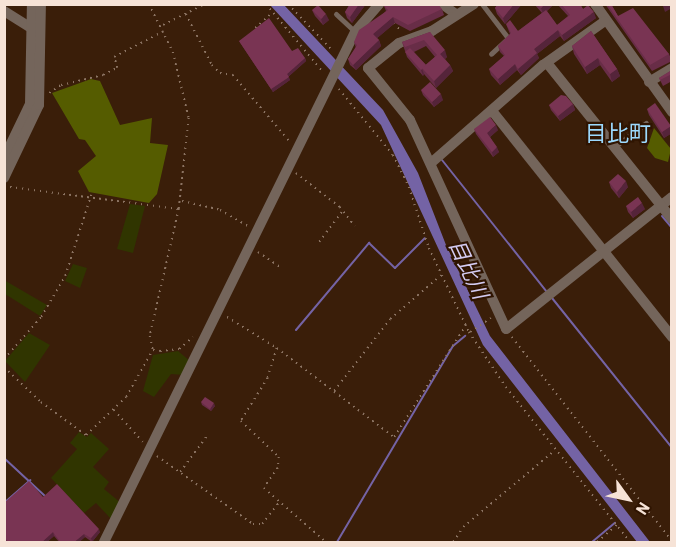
<!DOCTYPE html>
<meta charset="utf-8">
<style>
body{margin:0}
#map{position:relative;width:676px;height:547px;overflow:hidden;background:#3a1e09;font-family:Barlow,"Noto Sans JP",sans-serif}
div>[style]{position:absolute}
[style*='--x']{left:calc(var(--x)*1px);top:calc(var(--y)*1px);width:calc(var(--w)*1px);rotate:calc(var(--a)*1deg)}
.green>*{inset:0;background:#303500}
.forest>*{inset:0;background:#555c00}
.water>*{inset:0;background:#7463a5}
.stream>*{height:2px;margin:-1px;padding:0 1px;transform-origin:1px;border-radius:1px;background:#7463a5}
.path>*{height:1.5px;margin-top:-0.75px;transform-origin:0;background:repeating-linear-gradient(90deg,#8c7463 0 1.5px,transparent 0 6px)}
.lane>*{height:5px;margin:-2.5px;padding:0 2.5px;transform-origin:2.5px;border-radius:2.5px;background:#74655b}
.street>*{height:10px;margin:-5px;padding:0 5px;transform-origin:5px;border-radius:5px;background:#74655b}
.wall>*{inset:0;background:#682d47}
.shaded-wall>*{inset:0;background:#55243a}
.building>*{inset:0;background:#793453}
span{translate:-50% -50%;white-space:nowrap;text-align:center;line-height:1.15;-webkit-text-stroke:4.5px #2f1401;paint-order:stroke}
.water-label{font-size:21px;color:#d3cbf1;font-style:italic}
.quarter-label{font-size:22px;color:#9cd9fd}
.frame{position:absolute;inset:0;border:6px solid #f6e3d7;pointer-events:none}
.north{position:absolute;left:598px;top:469px;width:60px;height:60px;-webkit-text-stroke:4px #2f1401;paint-order:stroke;rotate:123deg;font-size:16px;font-weight:700;line-height:24px;text-align:center;color:#f6e3d7}
.north::after{content:'';display:block;margin:auto;width:21px;height:27px;background:#f6e3d7;clip-path:polygon(50% 0,100% 100%,50% 72%,0 100%)}
</style>
<div id="map">
<div class="green">
<i style="clip-path:polygon(130px 204px,145px 206px,133px 253px,117px 249px)"></i>
<i style="clip-path:polygon(73px 264px,87px 268px,80px 288px,65px 281px)"></i>
<i style="clip-path:polygon(4px 280px,47px 305px,40px 316px,5px 294px)"></i>
<i style="clip-path:polygon(29px 333px,50px 345px,25px 382px,5px 361px)"></i>
<i style="clip-path:polygon(178px 351px,190px 361px,184px 375px,171px 374px,154px 397px,143px 391px,153px 355px)"></i>
<i style="clip-path:polygon(79px 432px,87px 437px,91px 433px,109px 449px,93px 467px,109px 482px,104px 489px,121px 503px,112px 520px,96px 503px,84px 513px,51px 478px,77px 449px,70px 443px)"></i>
</div>
<div class="forest">
<i style="clip-path:polygon(91px 79px,100px 81px,120px 125px,152px 118px,150px 143px,168px 145px,157px 194px,149px 203px,89px 192px,78px 171px,96px 156px,85px 140px,79px 139px,52px 93px)"></i>
<i style="clip-path:polygon(654px 128px,671px 149px,668px 162px,655px 158px,647px 148px)"></i>
</div>
<div class="water">
<i style="clip-path:polygon(270px 5px,284px 5px,383px 110px,418px 173px,446px 245px,490px 336px,650px 542px,637px 542px,483px 345px,381px 125px)"></i>
</div>
<div class="stream">
<i style="--x:442;--y:160;--w:169;--a:51.5"></i>
<i style="--x:671;--y:205;--w:1;--a:-45"></i>
<i style="--x:662;--y:216;--w:16;--a:50"></i>
<i style="--x:552;--y:298;--w:192;--a:51.3"></i>
<i style="--x:296;--y:330;--w:114;--a:-50"></i>
<i style="--x:369;--y:243;--w:36;--a:44"></i>
<i style="--x:395;--y:268;--w:42;--a:-45"></i>
<i style="--x:4;--y:458;--w:57;--a:42.9"></i>
<i style="--x:4;--y:503;--w:35;--a:-41"></i>
<i style="--x:337;--y:542;--w:228;--a:-59.4"></i>
<i style="--x:453;--y:346;--w:16;--a:-40"></i>
<i style="--x:592;--y:542;--w:30;--a:-40"></i>
</div>
<div class="path">
<i style="--x:149;--y:4;--w:54;--a:63.4"></i>
<i style="--x:173;--y:52;--w:68;--a:76.4"></i>
<i style="--x:189;--y:118;--w:92;--a:96.3"></i>
<i style="--x:266;--y:4;--w:89;--a:50"></i>
<i style="--x:288;--y:4;--w:65;--a:46.2"></i>
<i style="--x:186;--y:14;--w:57;--a:63"></i>
<i style="--x:212;--y:65;--w:11;--a:45"></i>
<i style="--x:220;--y:73;--w:13;--a:9"></i>
<i style="--x:233;--y:75;--w:88;--a:49.6"></i>
<i style="--x:394;--y:23;--w:11;--a:49"></i>
<i style="--x:163;--y:25;--w:47;--a:-26.6"></i>
<i style="--x:255;--y:28;--w:24;--a:-42"></i>
<i style="--x:339;--y:89;--w:85;--a:50.7"></i>
<i style="--x:393;--y:155;--w:36;--a:63"></i>
<i style="--x:409;--y:187;--w:64;--a:71.8"></i>
<i style="--x:429;--y:248;--w:93;--a:64.5"></i>
<i style="--x:469;--y:332;--w:66;--a:56.1"></i>
<i style="--x:506;--y:387;--w:198;--a:51.3"></i>
<i style="--x:49;--y:93;--w:14;--a:-34"></i>
<i style="--x:61;--y:85;--w:43;--a:-13.4"></i>
<i style="--x:103;--y:75;--w:16;--a:-27"></i>
<i style="--x:117;--y:68;--w:11;--a:-105"></i>
<i style="--x:114;--y:57;--w:56;--a:-27.5"></i>
<i style="--x:296;--y:173;--w:56;--a:37.7"></i>
<i style="--x:340;--y:207;--w:24;--a:52"></i>
<i style="--x:10;--y:187;--w:170;--a:7.4"></i>
<i style="--x:179;--y:209;--w:130;--a:102.9"></i>
<i style="--x:150;--y:336;--w:14;--a:78"></i>
<i style="--x:153;--y:350;--w:7;--a:8"></i>
<i style="--x:160;--y:351;--w:19;--a:-6"></i>
<i style="--x:179;--y:349;--w:18;--a:-41"></i>
<i style="--x:182;--y:201;--w:39;--a:13"></i>
<i style="--x:220;--y:210;--w:34;--a:30"></i>
<i style="--x:319;--y:242;--w:38;--a:-53"></i>
<i style="--x:258;--y:252;--w:27;--a:34"></i>
<i style="--x:227;--y:317;--w:59;--a:31.8"></i>
<i style="--x:277;--y:348;--w:147;--a:37.3"></i>
<i style="--x:394;--y:437;--w:133;--a:-57.3"></i>
<i style="--x:470;--y:332;--w:25;--a:-34"></i>
<i style="--x:512;--y:337;--w:259;--a:51.9"></i>
<i style="--x:277;--y:348;--w:31;--a:107"></i>
<i style="--x:268;--y:378;--w:51;--a:122.1"></i>
<i style="--x:241;--y:421;--w:52;--a:43.5"></i>
<i style="--x:279;--y:457;--w:11;--a:95"></i>
<i style="--x:278;--y:468;--w:24;--a:125"></i>
<i style="--x:264;--y:488;--w:82;--a:41.1"></i>
<i style="--x:4;--y:359;--w:56;--a:-48.6"></i>
<i style="--x:41;--y:317;--w:48;--a:-59.7"></i>
<i style="--x:65;--y:276;--w:85;--a:-72.2"></i>
<i style="--x:4;--y:367;--w:51;--a:43.4"></i>
<i style="--x:41;--y:402;--w:56;--a:36.3"></i>
<i style="--x:86;--y:435;--w:55;--a:-43.5"></i>
<i style="--x:126;--y:397;--w:53;--a:-60.5"></i>
<i style="--x:334;--y:391;--w:91;--a:-52.1"></i>
<i style="--x:390;--y:319;--w:67;--a:-40.8"></i>
<i style="--x:114;--y:410;--w:43;--a:47.8"></i>
<i style="--x:157;--y:456;--w:118;--a:35.3"></i>
<i style="--x:253;--y:524;--w:9;--a:0"></i>
<i style="--x:262;--y:524;--w:28;--a:-52"></i>
<i style="--x:180;--y:472;--w:44;--a:-53.4"></i>
<i style="--x:453;--y:542;--w:18;--a:-56"></i>
<i style="--x:463;--y:527;--w:119;--a:-39.9"></i>
<i style="--x:597;--y:542;--w:28;--a:-41"></i>
</div>
<div class="lane">
<i style="--x:482;--y:4;--w:43;--a:52.6"></i>
<i style="--x:508;--y:38;--w:23;--a:137"></i>
<i style="--x:336;--y:14;--w:26;--a:43"></i>
<i style="--x:614;--y:147;--w:40;--a:-37"></i>
</div>
<div class="street">
<i style="--x:442;--y:4;--w:17;--a:36"></i>
<i style="--x:474;--y:4;--w:50;--a:147.3"></i>
<i style="--x:432;--y:31;--w:35;--a:160"></i>
<i style="--x:399;--y:43;--w:40;--a:141"></i>
<i style="--x:368;--y:68;--w:67;--a:51.1"></i>
<i style="--x:410;--y:120;--w:230;--a:65.3"></i>
<i style="--x:506;--y:329;--w:212;--a:-38.5"></i>
<i style="--x:595;--y:4;--w:133;--a:54.5"></i>
<i style="--x:4;--y:11;--w:32;--a:32"></i>
<i style="--x:547;--y:63;--w:200;--a:51.3"></i>
<i style="--x:649;--y:82;--w:27;--a:-31"></i>
<i style="--x:493;--y:112;--w:288;--a:51.5"></i>
<i style="--x:4;--y:158;--w:60;--a:-64.3"></i>
<i style="--x:30;--y:104;--w:100;--a:-88.9"></i>
<i style="--x:431;--y:163;--w:149;--a:-41.2"></i>
<i style="--x:543;--y:65;--w:76;--a:-35.4"></i>
<i style="--x:4;--y:178;--w:81;--a:-64.4"></i>
<i style="--x:39;--y:105;--w:101;--a:-88.9"></i>
<i style="--x:104;--y:542;--w:568;--a:-63.8"></i>
<i style="--x:355;--y:32;--w:37;--a:-49"></i>
</div>
<div class="wall">
<i style="clip-path:polygon(350px 4px,366px 4px,352px 23px,347px 18px,345px 12px)"></i>
<i style="clip-path:polygon(498px 4px,522px 4px,505px 24px,497px 14px,495px 8px)"></i>
<i style="clip-path:polygon(534px 4px,554px 4px,547px 11px,557px 25px,568px 16px,557px 4px,580px 4px,583px 9px,596px 18px,564px 41px,560px 36px,537px 54px,539px 58px,521px 75px,517px 70px,500px 85px,491px 75px,489px 69px,504px 56px,500px 52px,498px 46px,510px 34px,506px 24px,518px 31px,542px 13px)"></i>
<i style="clip-path:polygon(605px 4px,611px 4px,618px 16px,669px 54px,672px 61px,652px 71px)"></i>
<i style="clip-path:polygon(384px 6px,442px 9px,444px 15px,410px 31px,395px 23px,377px 38px,379px 40px,381px 46px,356px 70px,350px 65px,348px 59px,356px 48px,354px 42px,386px 11px)"></i>
<i style="clip-path:polygon(312px 10px,329px 20px,323px 25px,315px 16px)"></i>
<i style="clip-path:polygon(591px 31px,617px 69px,620px 76px,612px 82px,600px 65px,587px 74px,574px 54px,572px 46px)"></i>
<i style="clip-path:polygon(evenodd,430px 32px,447px 57px,445px 59px,450px 65px,453px 71px,436px 88px,424px 74px,423px 76px,407px 57px,402px 42px,430px 32px,426px 46px,435px 57px,426px 65px,414px 52px,426px 46px)"></i>
<i style="clip-path:polygon(239px 41px,292px 51px,305px 58px,306px 61px,288px 77px,290px 80px,273px 92px)"></i>
<i style="clip-path:polygon(672px 70px,672px 81px,663px 86px,659px 78px)"></i>
<i style="clip-path:polygon(421px 90px,443px 100px,434px 107px,423px 95px)"></i>
<i style="clip-path:polygon(573px 104px,575px 110px,560px 121px,551px 110px,549px 105px)"></i>
<i style="clip-path:polygon(647px 109px,671px 126px,672px 133px,664px 138px,649px 115px)"></i>
<i style="clip-path:polygon(474px 129px,498px 130px,490px 137px,499px 152px,493px 157px,476px 134px)"></i>
<i style="clip-path:polygon(609px 182px,628px 187px,619px 198px,611px 188px)"></i>
<i style="clip-path:polygon(626px 206px,645px 209px,633px 218px,628px 212px)"></i>
<i style="clip-path:polygon(201px 402px,215px 406px,211px 411px,202px 405px)"></i>
<i style="clip-path:polygon(43px 497px,100px 532px,92px 542px,85px 537px,78px 543px,60px 543px,54px 536px,46px 543px,8px 543px,4px 539px,4px 503px)"></i>
</div>
<div class="shaded-wall">
<i style="clip-path:polygon(359px 4px,366px 4px,352px 23px,350px 17px)"></i>
<i style="clip-path:polygon(514px 4px,522px 4px,505px 24px,503px 18px)"></i>
<i style="clip-path:polygon(545px 4px,554px 4px,543px 14px,541px 8px)"></i>
<i style="clip-path:polygon(666px 4px,672px 4px,672px 8px,665px 12px,663px 6px)"></i>
<i style="clip-path:polygon(594px 12px,596px 18px,564px 41px,562px 35px)"></i>
<i style="clip-path:polygon(326px 14px,329px 20px,323px 25px,321px 19px)"></i>
<i style="clip-path:polygon(393px 17px,395px 23px,375px 40px,373px 34px)"></i>
<i style="clip-path:polygon(558px 30px,560px 36px,537px 54px,539px 58px,521px 75px,518px 69px,534px 49px)"></i>
<i style="clip-path:polygon(379px 40px,381px 46px,356px 70px,353px 65px)"></i>
<i style="clip-path:polygon(445px 50px,447px 57px,443px 60px,440px 54px)"></i>
<i style="clip-path:polygon(305px 58px,306px 61px,288px 77px,287px 74px)"></i>
<i style="clip-path:polygon(598px 58px,600px 65px,587px 74px,585px 67px)"></i>
<i style="clip-path:polygon(515px 64px,517px 70px,500px 85px,498px 79px)"></i>
<i style="clip-path:polygon(450px 65px,453px 71px,436px 88px,434px 81px)"></i>
<i style="clip-path:polygon(422px 69px,424px 74px,423px 76px,421px 70px)"></i>
<i style="clip-path:polygon(617px 69px,620px 76px,612px 82px,610px 74px)"></i>
<i style="clip-path:polygon(289px 77px,290px 80px,273px 92px,271px 89px)"></i>
<i style="clip-path:polygon(441px 94px,443px 100px,434px 107px,432px 102px)"></i>
<i style="clip-path:polygon(573px 104px,575px 110px,560px 121px,558px 116px)"></i>
<i style="clip-path:polygon(496px 125px,498px 130px,489px 138px,487px 133px)"></i>
<i style="clip-path:polygon(671px 126px,672px 133px,664px 138px,662px 132px)"></i>
<i style="clip-path:polygon(497px 147px,499px 152px,493px 157px,492px 152px)"></i>
<i style="clip-path:polygon(626px 181px,628px 187px,619px 198px,617px 192px)"></i>
<i style="clip-path:polygon(642px 203px,645px 209px,633px 218px,631px 212px)"></i>
<i style="clip-path:polygon(214px 403px,215px 406px,211px 411px,210px 409px)"></i>
<i style="clip-path:polygon(99px 529px,100px 532px,92px 542px,91px 538px)"></i>
<i style="clip-path:polygon(53px 532px,54px 536px,46px 543px,41px 543px)"></i>
<i style="clip-path:polygon(84px 534px,85px 537px,78px 543px,73px 543px)"></i>
</div>
<div class="building">
<i style="clip-path:polygon(350px 4px,359px 4px,350px 17px,345px 12px)"></i>
<i style="clip-path:polygon(387px 4px,438px 4px,442px 9px,408px 25px,393px 17px,373px 34px,379px 40px,353px 65px,348px 59px,357px 45px,354px 42px,359px 30px,388px 10px,384px 6px)"></i>
<i style="clip-path:polygon(498px 4px,514px 4px,503px 18px,495px 8px)"></i>
<i style="clip-path:polygon(537px 4px,545px 4px,541px 8px)"></i>
<i style="clip-path:polygon(561px 4px,580px 4px,583px 9px,588px 5px,594px 12px,562px 35px,558px 30px,534px 49px,537px 53px,518px 69px,515px 64px,498px 79px,489px 69px,505px 55px,498px 46px,511px 33px,506px 24px,510px 20px,518px 31px,546px 10px,557px 25px,570px 15px)"></i>
<i style="clip-path:polygon(607px 4px,611px 4px,618px 16px,633px 8px,669px 54px,650px 65px)"></i>
<i style="clip-path:polygon(318px 5px,326px 14px,321px 19px,312px 10px)"></i>
<i style="clip-path:polygon(269px 18px,292px 51px,298px 48px,305px 58px,287px 74px,289px 77px,271px 89px,239px 41px)"></i>
<i style="clip-path:polygon(591px 31px,617px 69px,610px 74px,598px 58px,585px 67px,572px 46px)"></i>
<i style="clip-path:polygon(430px 32px,445px 50px,440px 54px,450px 65px,434px 81px,422px 68px,437px 55px,424px 40px,405px 47px,402px 42px)"></i>
<i style="clip-path:polygon(410px 48px,426px 65px,421px 70px,405px 52px)"></i>
<i style="clip-path:polygon(672px 70px,672px 74px,660px 80px,659px 78px)"></i>
<i style="clip-path:polygon(430px 82px,441px 94px,432px 102px,421px 90px)"></i>
<i style="clip-path:polygon(561px 95px,566px 96px,573px 104px,558px 116px,549px 105px)"></i>
<i style="clip-path:polygon(655px 103px,671px 126px,662px 132px,647px 109px)"></i>
<i style="clip-path:polygon(490px 117px,496px 125px,487px 133px,497px 147px,492px 152px,474px 129px)"></i>
<i style="clip-path:polygon(618px 174px,626px 181px,617px 192px,609px 182px)"></i>
<i style="clip-path:polygon(638px 197px,642px 203px,631px 212px,626px 206px)"></i>
<i style="clip-path:polygon(205px 397px,214px 403px,210px 409px,201px 402px)"></i>
<i style="clip-path:polygon(29px 481px,43px 497px,57px 484px,99px 529px,91px 538px,84px 534px,73px 543px,61px 543px,53px 532px,41px 543px,9px 543px,4px 537px,4px 503px)"></i>
</div>
<div class="water-label">
<span style="left:469px;top:269px;rotate:65deg">目比川</span>
</div>
<div class="quarter-label">
<span style="left:618px;top:133px">目比町</span>
</div>
<div class="frame"></div>
<div class="north">N</div>
</div>
